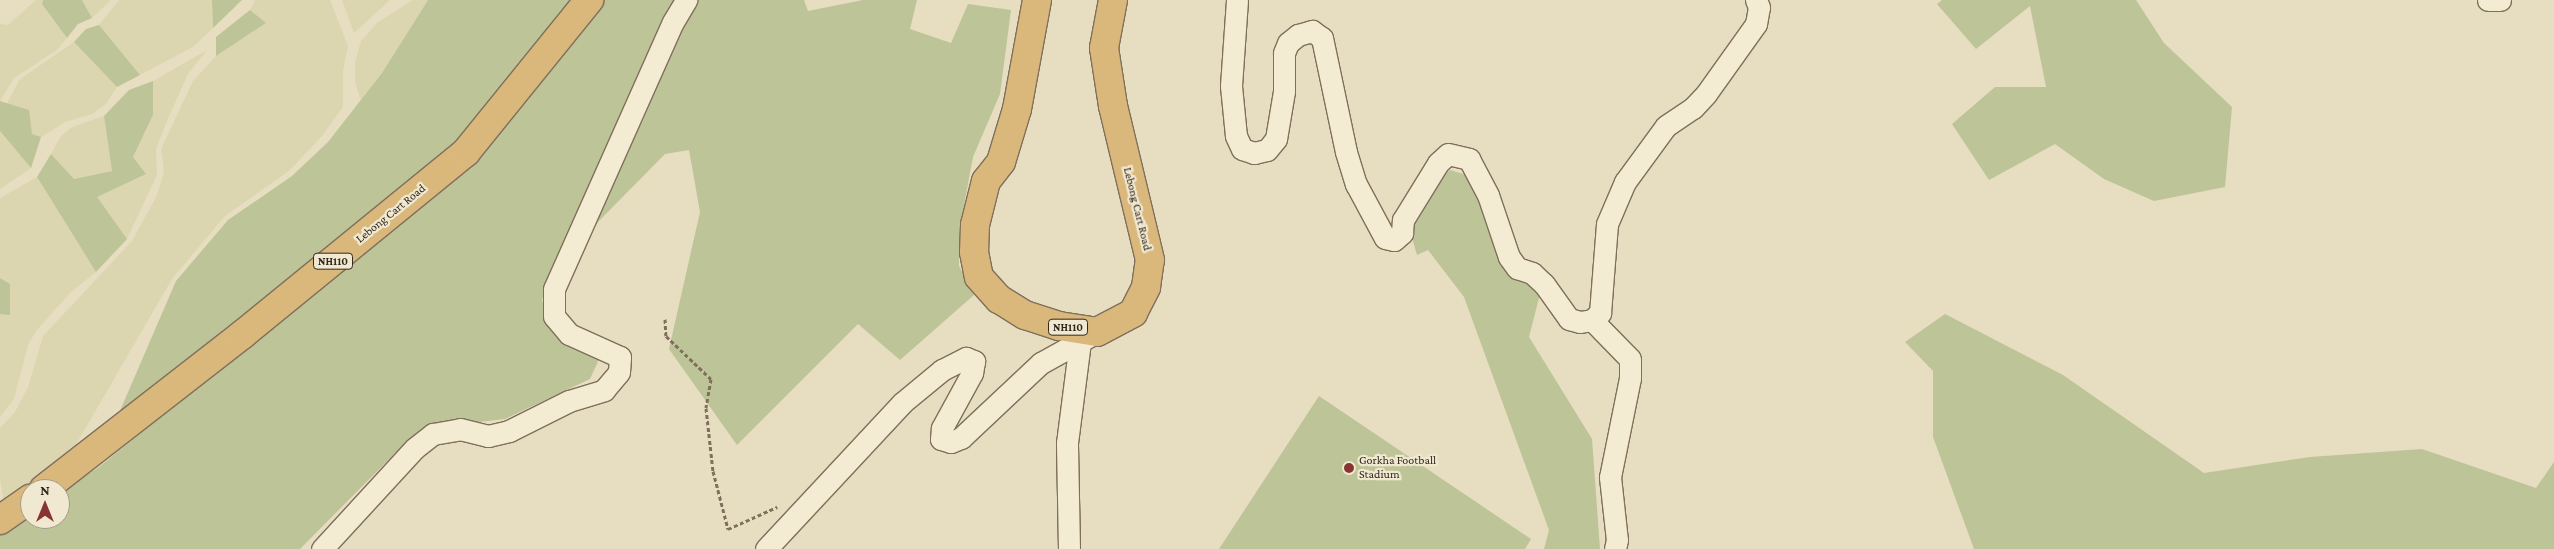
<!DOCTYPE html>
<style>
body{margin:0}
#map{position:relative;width:2554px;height:549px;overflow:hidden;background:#e7ddc1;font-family:"Crimson Pro",serif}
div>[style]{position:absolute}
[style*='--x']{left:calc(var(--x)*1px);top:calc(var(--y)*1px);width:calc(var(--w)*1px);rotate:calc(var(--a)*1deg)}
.farmland>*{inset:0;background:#dcd6b0}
.green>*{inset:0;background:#bdc497}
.path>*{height:3px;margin-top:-1.5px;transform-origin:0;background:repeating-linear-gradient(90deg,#7f6f5b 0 4px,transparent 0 6.5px)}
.roads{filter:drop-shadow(1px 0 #7f6f5b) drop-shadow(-1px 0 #7f6f5b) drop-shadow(0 1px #7f6f5b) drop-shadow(0 -1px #7f6f5b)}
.minor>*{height:21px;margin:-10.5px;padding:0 10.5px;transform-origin:10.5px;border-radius:10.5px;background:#f4ebd3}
.trunk>*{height:28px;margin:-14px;padding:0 14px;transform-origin:14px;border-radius:14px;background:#dab87c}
.dots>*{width:14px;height:14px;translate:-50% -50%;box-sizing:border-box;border:2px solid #f0e8d0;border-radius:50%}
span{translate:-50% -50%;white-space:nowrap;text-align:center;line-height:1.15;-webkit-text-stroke:4.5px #f0e8d0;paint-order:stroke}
.shield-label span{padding:1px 4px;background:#f0e8d0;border:1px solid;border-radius:4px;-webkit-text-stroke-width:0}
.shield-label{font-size:11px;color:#30271d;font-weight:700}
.street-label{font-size:12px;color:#30271d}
.poi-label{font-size:12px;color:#30271d}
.left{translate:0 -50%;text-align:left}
.north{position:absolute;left:20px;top:479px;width:50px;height:50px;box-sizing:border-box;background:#f0e8d0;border:1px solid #a39b88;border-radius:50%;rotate:0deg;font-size:14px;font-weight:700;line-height:20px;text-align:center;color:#30271d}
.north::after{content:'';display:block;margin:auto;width:18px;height:22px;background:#863532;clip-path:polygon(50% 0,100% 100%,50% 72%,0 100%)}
</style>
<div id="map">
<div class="farmland">
<i style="clip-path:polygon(36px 0,43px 0,42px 4px,67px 38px,57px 50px,14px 78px,0 101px,0 24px,8px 25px)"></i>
<i style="clip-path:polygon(82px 0,111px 0,92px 18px)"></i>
<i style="clip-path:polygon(119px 0,212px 0,213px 28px,193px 47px,140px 75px,99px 25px)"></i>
<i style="clip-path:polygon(255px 0,330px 0,348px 46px,343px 71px,343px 107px,322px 136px,289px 171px,225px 216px,172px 279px,74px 448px,52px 472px,4px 505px,0 478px,0 428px,15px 412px,28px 387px,43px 336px,132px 241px,157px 195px,164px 172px,161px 149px,193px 81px,216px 56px,266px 23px,250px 10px)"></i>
<i style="clip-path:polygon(342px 0,390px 0,354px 33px)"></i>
<i style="clip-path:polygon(413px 0,428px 0,382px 73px,361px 100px,355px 83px,355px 62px,361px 41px,378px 22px)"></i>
<i style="clip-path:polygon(74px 42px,117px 87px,106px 104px,92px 114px,65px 122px,41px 137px,32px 134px,7px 103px,20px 79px)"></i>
<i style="clip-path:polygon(207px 50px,188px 74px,166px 123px,156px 150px,157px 175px,127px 239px,96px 197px,146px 174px,133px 157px,153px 115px,153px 81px)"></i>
<i style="clip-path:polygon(104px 116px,112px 171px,74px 179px,51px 154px,61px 136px,72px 127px)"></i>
<i style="clip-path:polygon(0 131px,31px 168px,0 189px)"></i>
<i style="clip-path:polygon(37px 177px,96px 272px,71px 292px,36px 331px,28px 345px,14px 399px,0 417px,0 314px,10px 314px,10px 284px,0 278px,0 198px)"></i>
</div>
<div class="green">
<i style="clip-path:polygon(43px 0,82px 0,92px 18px,78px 24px,67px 38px,42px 4px)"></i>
<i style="clip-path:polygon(212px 0,242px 0,213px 28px)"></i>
<i style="clip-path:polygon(428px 0,575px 0,460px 147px,116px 420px,176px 281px,228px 220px,292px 176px,328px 142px,382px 73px)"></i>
<i style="clip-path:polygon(600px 0,677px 0,550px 271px,542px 300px,552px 330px,576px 349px,600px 357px,590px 379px,505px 419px,470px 423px,409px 439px,300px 549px,0 549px,0 534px,30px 513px,30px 519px,60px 519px,60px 493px,99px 467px,310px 296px)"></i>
<i style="clip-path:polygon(697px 0,804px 0,808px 11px,863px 0,917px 0,910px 29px,951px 43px,968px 4px,1011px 10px,1000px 94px,973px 157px,959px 232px,959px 266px,974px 295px,900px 360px,858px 324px,737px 445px,669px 349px,700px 212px,689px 150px,665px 154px,591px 229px,643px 120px,680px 29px)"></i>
<i style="clip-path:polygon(1942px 0,2136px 0,2164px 43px,2232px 107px,2225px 187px,2154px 201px,2104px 179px,2055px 144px,1989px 180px,1952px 124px,1995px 87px,2046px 87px,2030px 6px,1976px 49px,1937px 4px)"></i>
<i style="clip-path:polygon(250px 10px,266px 23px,216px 56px,216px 37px)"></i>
<i style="clip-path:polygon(99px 25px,140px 75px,117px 87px,74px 42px,86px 29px)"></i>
<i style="clip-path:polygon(153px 81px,153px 115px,133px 157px,146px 174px,97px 197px,127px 239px,96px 272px,37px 177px,51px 154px,74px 179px,112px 171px,104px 116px,129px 90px)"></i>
<i style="clip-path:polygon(0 101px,29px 110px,32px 134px,41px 137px,31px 168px,0 131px)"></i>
<i style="clip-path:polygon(1450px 170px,1470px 176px,1500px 265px,1540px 294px,1529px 337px,1592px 439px,1600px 549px,1544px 549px,1549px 530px,1464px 297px,1428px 250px,1417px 255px,1412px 238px,1417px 212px,1435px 183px)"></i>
<i style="clip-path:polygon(0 278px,10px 284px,10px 315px,0 314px)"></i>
<i style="clip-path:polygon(1945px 314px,2063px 375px,2204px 473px,2310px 457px,2422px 449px,2536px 488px,2554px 462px,2554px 549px,1974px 549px,1933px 437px,1933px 371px,1905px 342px)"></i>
<i style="clip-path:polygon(1319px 396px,1531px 539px,1525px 549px,1219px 549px)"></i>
</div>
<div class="path">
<i style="--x:665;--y:319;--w:17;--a:87"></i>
<i style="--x:666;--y:336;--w:62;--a:43.7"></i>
<i style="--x:711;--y:379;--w:29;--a:100"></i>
<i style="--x:706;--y:408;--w:63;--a:83.7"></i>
<i style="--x:713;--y:471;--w:60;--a:75.5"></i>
<i style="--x:728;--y:529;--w:54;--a:-24.2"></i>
</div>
<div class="roads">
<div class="minor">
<i style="--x:1237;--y:0;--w:86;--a:94"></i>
<i style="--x:1231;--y:86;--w:50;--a:84.3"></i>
<i style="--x:1236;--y:136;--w:14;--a:65"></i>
<i style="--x:1242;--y:149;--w:13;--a:18"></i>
<i style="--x:1254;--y:153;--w:13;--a:-13"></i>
<i style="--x:1267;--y:150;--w:14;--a:-51"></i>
<i style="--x:1276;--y:139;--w:49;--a:-80.5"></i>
<i style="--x:1284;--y:91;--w:38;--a:-90"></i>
<i style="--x:1284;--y:53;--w:11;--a:-68"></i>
<i style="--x:1288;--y:43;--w:13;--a:-39"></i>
<i style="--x:1298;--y:35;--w:15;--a:-16"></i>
<i style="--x:1312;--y:31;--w:12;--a:35"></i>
<i style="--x:1322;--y:38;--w:116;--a:78.1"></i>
<i style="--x:1346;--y:152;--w:34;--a:73"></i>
<i style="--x:1356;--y:184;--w:61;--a:61.8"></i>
<i style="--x:1385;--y:238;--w:9;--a:13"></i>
<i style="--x:1394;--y:240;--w:11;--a:-41"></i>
<i style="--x:1402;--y:233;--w:13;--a:-86"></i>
<i style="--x:1403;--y:220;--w:67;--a:-58.4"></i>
<i style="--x:1438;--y:163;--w:13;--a:-42"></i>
<i style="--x:1448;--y:154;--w:22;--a:13"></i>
<i style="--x:1469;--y:159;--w:41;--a:62.2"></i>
<i style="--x:1488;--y:195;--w:65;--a:71.3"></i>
<i style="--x:1509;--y:257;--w:14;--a:54"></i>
<i style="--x:1517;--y:268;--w:16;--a:18"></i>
<i style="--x:1532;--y:273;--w:16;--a:43"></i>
<i style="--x:1544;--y:284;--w:43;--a:54.5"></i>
<i style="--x:1569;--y:319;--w:11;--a:15"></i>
<i style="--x:1580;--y:322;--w:12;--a:-9"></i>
<i style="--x:1592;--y:320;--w:11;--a:-41"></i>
<i style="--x:1600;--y:313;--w:89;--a:-85.5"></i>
<i style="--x:1607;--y:224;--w:46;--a:-66.8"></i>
<i style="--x:1625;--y:182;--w:69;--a:-53.8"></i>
<i style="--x:1666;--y:126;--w:32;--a:-34"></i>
<i style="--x:1693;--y:108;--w:19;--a:-47"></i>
<i style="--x:1706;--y:94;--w:86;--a:-54.5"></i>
<i style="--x:1756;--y:24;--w:17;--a:-80"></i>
<i style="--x:1759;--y:7;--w:8;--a:-113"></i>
<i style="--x:2488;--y:0;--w:12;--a:0"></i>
<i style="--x:1592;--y:320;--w:54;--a:45.7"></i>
<i style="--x:1630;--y:359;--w:19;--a:90"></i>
<i style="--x:1630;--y:378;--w:101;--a:101.4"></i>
<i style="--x:1610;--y:477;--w:63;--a:83.7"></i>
<i style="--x:1617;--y:540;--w:9;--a:103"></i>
<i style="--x:322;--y:549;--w:137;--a:-47.4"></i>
<i style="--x:415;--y:448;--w:23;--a:-38"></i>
<i style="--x:433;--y:434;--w:27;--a:-10"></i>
<i style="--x:460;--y:429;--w:29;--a:14"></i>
<i style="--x:488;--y:436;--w:22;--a:-13"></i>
<i style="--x:509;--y:431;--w:67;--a:-26.6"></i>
<i style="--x:569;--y:401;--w:37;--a:-17"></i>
<i style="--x:604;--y:390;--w:23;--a:-50"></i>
<i style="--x:619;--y:372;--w:15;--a:-86"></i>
<i style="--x:620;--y:357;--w:56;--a:-155.7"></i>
<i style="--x:569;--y:334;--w:23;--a:-130"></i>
<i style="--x:554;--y:316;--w:27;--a:-90"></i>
<i style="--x:554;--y:289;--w:292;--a:-66"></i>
<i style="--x:673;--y:22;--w:26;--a:-59"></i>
<i style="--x:766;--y:549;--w:200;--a:-47"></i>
<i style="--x:902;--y:403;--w:52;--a:-39.5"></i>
<i style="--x:942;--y:370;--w:27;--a:-27"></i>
<i style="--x:966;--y:358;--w:9;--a:21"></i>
<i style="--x:974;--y:361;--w:12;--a:99"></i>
<i style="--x:972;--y:373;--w:63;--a:118.6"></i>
<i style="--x:942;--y:428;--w:11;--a:95"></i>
<i style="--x:941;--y:439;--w:10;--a:17"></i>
<i style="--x:951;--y:442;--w:11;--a:-22"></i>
<i style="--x:961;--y:438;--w:110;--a:-43.2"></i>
<i style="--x:1041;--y:363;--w:64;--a:-29"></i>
<i style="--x:1069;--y:549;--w:106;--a:-91.1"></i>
<i style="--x:1067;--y:443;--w:102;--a:-82.7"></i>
</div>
<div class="trunk">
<i style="--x:1037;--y:0;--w:111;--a:100.4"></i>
<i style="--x:1017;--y:109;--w:55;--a:106.8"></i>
<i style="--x:1001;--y:162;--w:24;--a:128"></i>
<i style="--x:986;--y:181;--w:45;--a:104"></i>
<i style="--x:975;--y:225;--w:27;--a:92"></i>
<i style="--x:974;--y:252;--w:25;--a:79"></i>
<i style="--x:979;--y:277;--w:30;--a:48"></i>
<i style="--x:999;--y:299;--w:31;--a:32"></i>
<i style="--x:1025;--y:315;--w:36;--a:18"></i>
<i style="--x:1059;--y:326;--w:38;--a:9"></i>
<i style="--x:1097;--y:332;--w:41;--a:-27.8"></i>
<i style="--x:1133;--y:313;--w:29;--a:-63"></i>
<i style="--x:1146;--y:287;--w:27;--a:-82"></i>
<i style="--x:1150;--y:260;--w:158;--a:-103.5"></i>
<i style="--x:1113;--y:106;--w:59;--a:-98.8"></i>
<i style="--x:1104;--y:48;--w:49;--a:-79.4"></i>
<i style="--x:44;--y:489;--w:252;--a:-37.9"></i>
<i style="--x:243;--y:334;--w:288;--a:-39.2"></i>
<i style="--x:466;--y:152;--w:196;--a:-51"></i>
<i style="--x:0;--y:520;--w:37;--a:-35"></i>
</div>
</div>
<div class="dots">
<i style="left:1349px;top:468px;background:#863532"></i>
</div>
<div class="shield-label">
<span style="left:333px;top:261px">NH110</span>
<span style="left:1068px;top:327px">NH110</span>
</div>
<div class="street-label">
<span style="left:1137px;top:209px;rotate:76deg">Lebong Cart Road</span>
<span style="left:391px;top:214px;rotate:-39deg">Lebong Cart Road</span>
</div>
<div class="poi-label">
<span class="left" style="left:1359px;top:468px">Gorkha Football<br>Stadium</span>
</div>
<div class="north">N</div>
</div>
